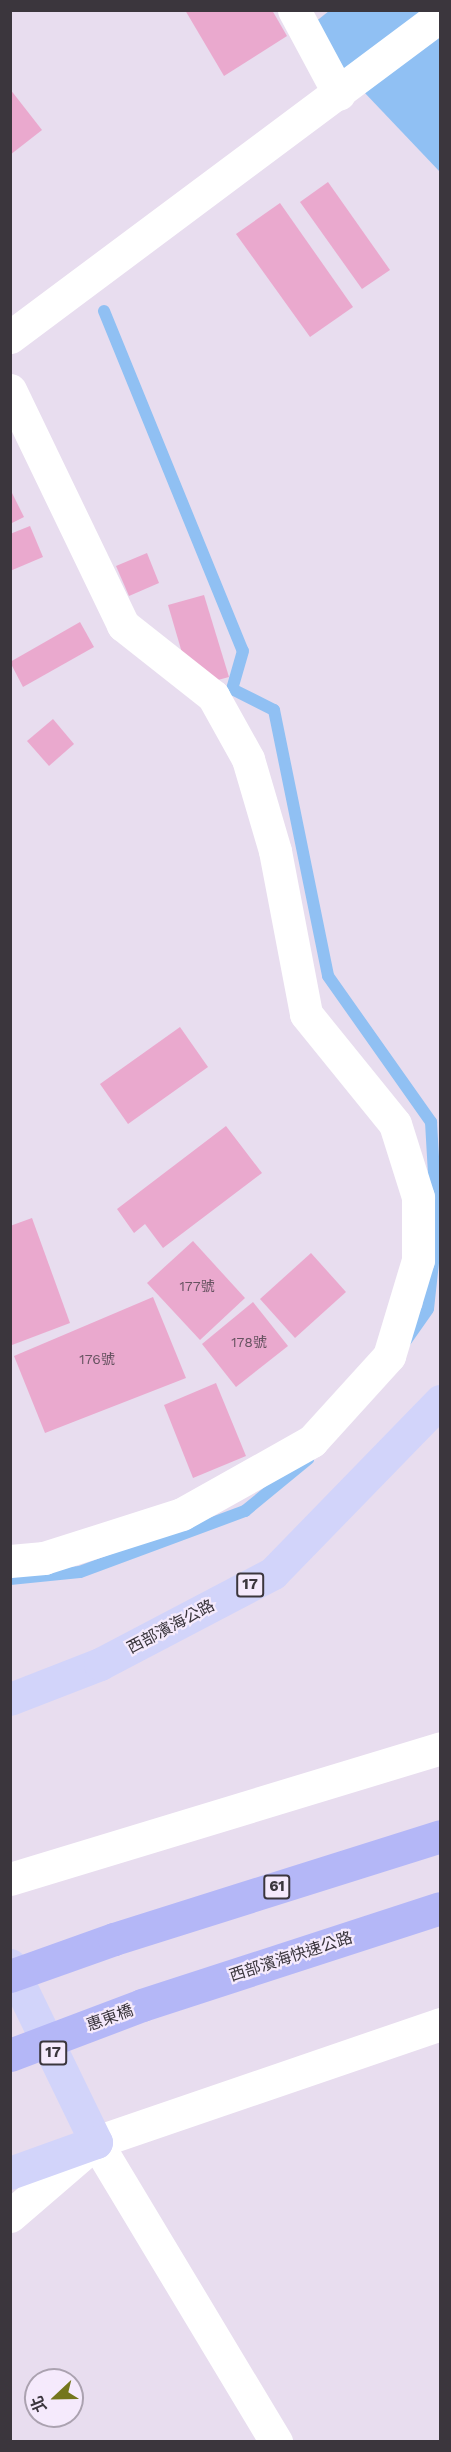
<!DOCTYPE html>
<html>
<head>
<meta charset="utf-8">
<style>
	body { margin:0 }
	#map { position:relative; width:451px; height:2452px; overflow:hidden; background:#e8ddef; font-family:"Work Sans","Noto Sans TC",sans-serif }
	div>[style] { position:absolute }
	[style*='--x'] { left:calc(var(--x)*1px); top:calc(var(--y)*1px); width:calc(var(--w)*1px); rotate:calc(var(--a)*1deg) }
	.water>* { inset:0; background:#90c0f3 }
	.stream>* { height:12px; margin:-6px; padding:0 6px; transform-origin:6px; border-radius:6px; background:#90c0f3 }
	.building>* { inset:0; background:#eaa9ce }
	.minor>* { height:33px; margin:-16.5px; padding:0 16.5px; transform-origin:16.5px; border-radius:16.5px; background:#fff }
	.major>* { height:33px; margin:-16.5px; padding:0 16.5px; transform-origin:16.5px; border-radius:16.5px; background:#d2d4fa }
	.highway>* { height:33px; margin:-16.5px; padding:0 16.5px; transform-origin:16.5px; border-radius:16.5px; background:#b4b7f7 }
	span { translate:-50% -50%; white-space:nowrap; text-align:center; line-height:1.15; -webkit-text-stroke:4.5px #f5eafc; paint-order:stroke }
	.number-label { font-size:14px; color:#675361 }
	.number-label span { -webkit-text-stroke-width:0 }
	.shield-label span { padding:2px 4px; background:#f5eafc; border:2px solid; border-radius:4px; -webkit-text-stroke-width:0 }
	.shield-label { font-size:15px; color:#3b363d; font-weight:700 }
	.street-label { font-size:16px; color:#3b363d }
	.frame { position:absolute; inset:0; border:12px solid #3b363d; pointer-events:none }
	.north { position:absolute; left:24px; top:2368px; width:60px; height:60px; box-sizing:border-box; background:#f5eafc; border:2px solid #aba2b0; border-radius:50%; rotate:248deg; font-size:16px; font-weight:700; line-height:24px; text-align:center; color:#3b363d }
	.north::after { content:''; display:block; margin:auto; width:21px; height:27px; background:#74761c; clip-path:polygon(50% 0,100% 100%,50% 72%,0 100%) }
</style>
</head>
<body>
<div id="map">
	<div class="water">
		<i style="clip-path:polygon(329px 11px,440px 11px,440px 172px,305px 30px)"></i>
	</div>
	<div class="stream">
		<i style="--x:104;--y:311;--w:367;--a:67.8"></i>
		<i style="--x:243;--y:651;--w:40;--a:106"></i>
		<i style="--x:232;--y:689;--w:47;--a:26.6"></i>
		<i style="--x:274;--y:710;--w:271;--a:78.5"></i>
		<i style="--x:328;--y:976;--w:179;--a:54.8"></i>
		<i style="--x:431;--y:1122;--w:104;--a:86.7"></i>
		<i style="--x:437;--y:1226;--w:83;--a:96.2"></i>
		<i style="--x:428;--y:1309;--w:38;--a:125"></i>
		<i style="--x:10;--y:1579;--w:70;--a:-5.7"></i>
		<i style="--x:80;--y:1572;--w:176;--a:-20.3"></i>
		<i style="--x:245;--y:1511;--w:82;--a:-39.5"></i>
	</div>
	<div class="building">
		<i style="clip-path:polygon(185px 10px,272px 10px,287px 36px,224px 76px)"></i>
		<i style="clip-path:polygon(10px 89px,42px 130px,10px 155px)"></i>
		<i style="clip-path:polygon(328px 182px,390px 270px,362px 289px,300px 202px)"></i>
		<i style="clip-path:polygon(280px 203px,353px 307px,310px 337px,236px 234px)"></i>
		<i style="clip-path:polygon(10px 489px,24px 517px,10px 524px)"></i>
		<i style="clip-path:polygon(30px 526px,43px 557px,10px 571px,10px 534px)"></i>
		<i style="clip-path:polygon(147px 553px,159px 583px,129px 596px,116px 566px)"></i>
		<i style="clip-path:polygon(204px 595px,229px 677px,192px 687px,168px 605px)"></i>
		<i style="clip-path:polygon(80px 622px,94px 647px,23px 687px,10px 662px)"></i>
		<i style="clip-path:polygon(53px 719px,74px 744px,49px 766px,27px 741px)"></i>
		<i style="clip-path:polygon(180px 1027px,208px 1067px,128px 1124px,100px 1084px)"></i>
		<i style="clip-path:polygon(226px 1126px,262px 1173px,163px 1248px,145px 1224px,134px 1233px,117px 1209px)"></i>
		<i style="clip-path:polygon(32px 1218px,70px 1323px,12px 1345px,10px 1226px)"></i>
		<i style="clip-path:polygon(193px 1241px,245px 1298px,200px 1340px,147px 1283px)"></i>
		<i style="clip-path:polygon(311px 1253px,346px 1292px,295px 1338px,260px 1299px)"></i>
		<i style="clip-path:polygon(153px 1297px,186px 1378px,45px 1433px,14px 1356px)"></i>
		<i style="clip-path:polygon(253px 1302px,288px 1346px,236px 1387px,202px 1344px)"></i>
		<i style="clip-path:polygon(216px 1383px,246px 1456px,193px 1478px,164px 1405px)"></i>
	</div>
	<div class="minor">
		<i style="--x:294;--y:10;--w:95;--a:61.8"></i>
		<i style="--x:10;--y:337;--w:537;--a:-36.74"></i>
		<i style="--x:10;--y:390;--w:261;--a:64.3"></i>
		<i style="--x:123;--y:625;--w:115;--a:38.3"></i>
		<i style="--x:213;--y:696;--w:72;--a:60.9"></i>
		<i style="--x:248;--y:759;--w:96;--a:73.6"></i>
		<i style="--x:275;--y:851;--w:166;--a:79.2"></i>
		<i style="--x:306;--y:1014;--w:141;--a:51"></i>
		<i style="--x:395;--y:1124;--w:77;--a:72.5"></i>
		<i style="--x:418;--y:1197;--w:63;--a:90"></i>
		<i style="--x:418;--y:1260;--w:100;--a:106.8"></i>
		<i style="--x:389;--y:1356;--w:115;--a:132.2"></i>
		<i style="--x:312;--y:1441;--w:149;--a:150.7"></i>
		<i style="--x:182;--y:1514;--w:145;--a:162.3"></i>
		<i style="--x:44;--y:1558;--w:34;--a:175"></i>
		<i style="--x:10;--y:1879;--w:450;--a:-16.9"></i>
		<i style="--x:96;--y:2142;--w:350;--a:59"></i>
		<i style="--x:10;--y:2216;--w:113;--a:-40.7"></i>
		<i style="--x:96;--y:2142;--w:364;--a:-18.9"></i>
	</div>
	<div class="major">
		<i style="--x:10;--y:1699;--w:97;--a:-21.3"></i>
		<i style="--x:100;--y:1664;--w:195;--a:-27.7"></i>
		<i style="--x:273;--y:1573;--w:240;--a:-45.8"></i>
		<i style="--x:10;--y:1965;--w:197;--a:64.1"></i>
		<i style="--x:96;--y:2142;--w:91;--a:160.2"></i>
	</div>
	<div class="highway">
		<i style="--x:10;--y:1976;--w:110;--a:-19.6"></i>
		<i style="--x:114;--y:1939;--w:342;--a:-17.5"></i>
		<i style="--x:10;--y:2055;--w:141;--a:-20.7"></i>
		<i style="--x:142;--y:2005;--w:313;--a:-18"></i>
	</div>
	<div class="number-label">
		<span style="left:197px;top:1286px">177號</span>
		<span style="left:249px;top:1342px">178號</span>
		<span style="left:97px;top:1359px">176號</span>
	</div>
	<div class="shield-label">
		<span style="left:250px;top:1585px">17</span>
		<span style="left:277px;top:1887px">61</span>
		<span style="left:53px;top:2053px">17</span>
	</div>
	<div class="street-label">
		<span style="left:171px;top:1627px;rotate:-28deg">西部濱海公路</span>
		<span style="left:291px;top:1957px;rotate:-18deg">西部濱海快速公路</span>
		<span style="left:110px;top:2018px;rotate:-20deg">惠東橋</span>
	</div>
	<div class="frame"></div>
	<div class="north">北</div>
</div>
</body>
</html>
